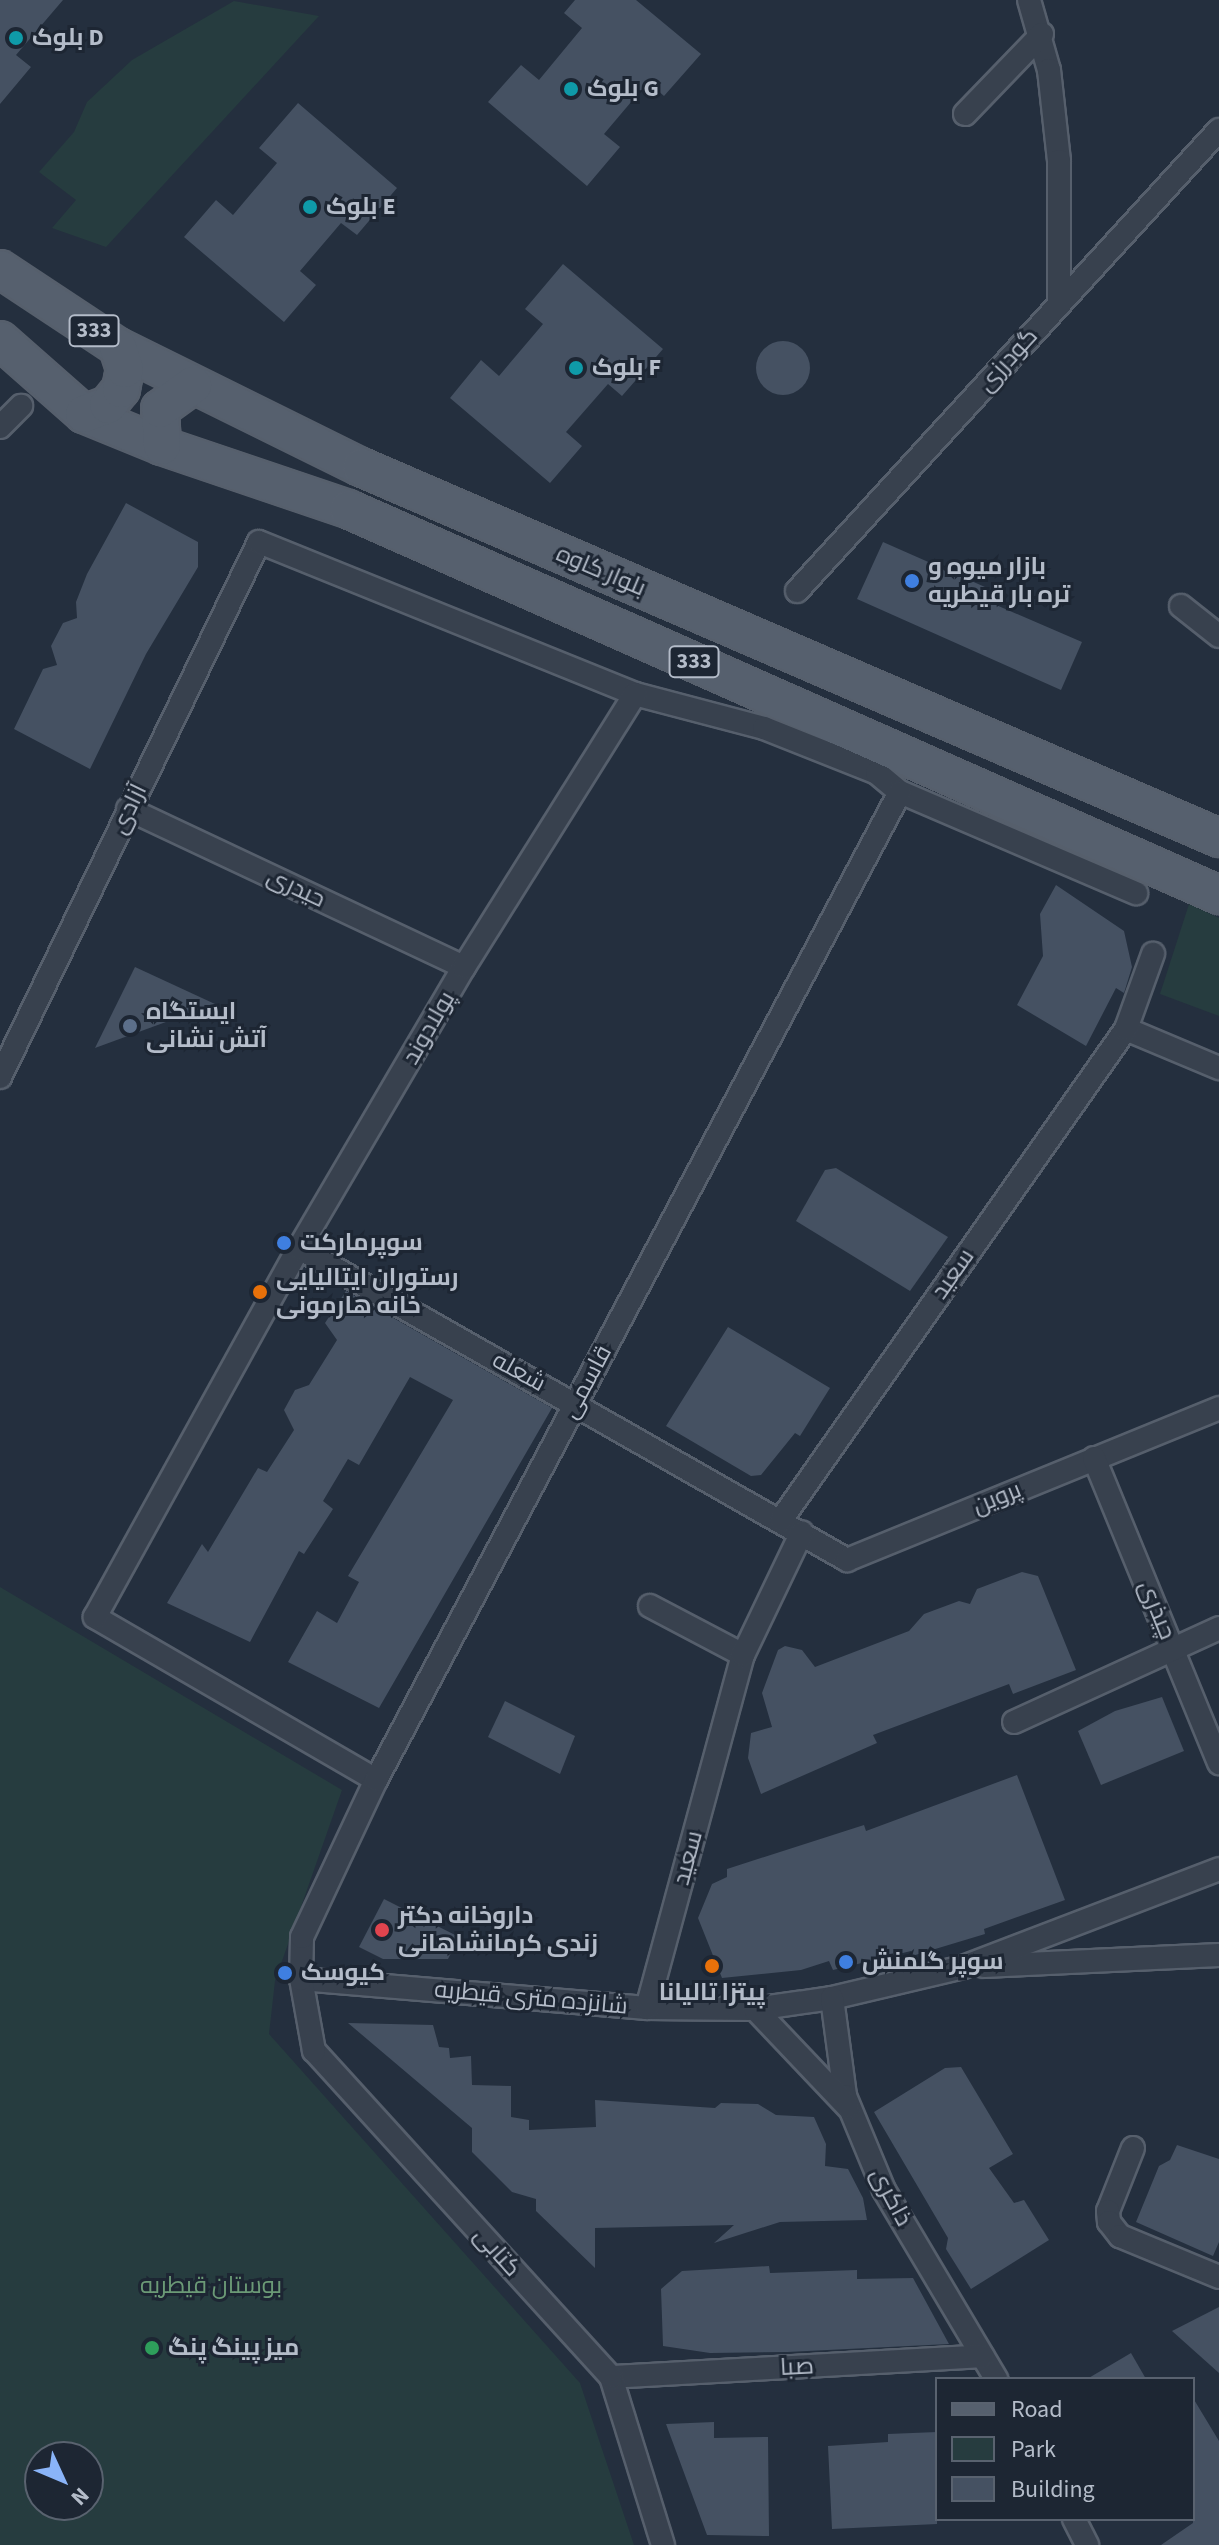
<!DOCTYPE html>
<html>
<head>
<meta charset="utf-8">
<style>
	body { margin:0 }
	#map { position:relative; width:1219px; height:2545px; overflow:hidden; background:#242f3e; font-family:"Source Sans 3",Cairo,sans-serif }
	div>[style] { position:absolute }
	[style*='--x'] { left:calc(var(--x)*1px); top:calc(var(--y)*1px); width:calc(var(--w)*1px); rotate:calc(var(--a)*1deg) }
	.green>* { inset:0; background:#263c3f }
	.building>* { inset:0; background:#455162 }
	.round { border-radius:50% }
	.roads { filter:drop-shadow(2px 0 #565f6c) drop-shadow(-2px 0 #565f6c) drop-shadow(0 2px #565f6c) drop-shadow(0 -2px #565f6c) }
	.street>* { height:22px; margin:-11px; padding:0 11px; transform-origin:11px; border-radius:11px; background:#38414e }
	.primary>* { height:36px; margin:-18px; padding:0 18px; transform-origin:18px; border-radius:18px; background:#56606e }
	.dots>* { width:22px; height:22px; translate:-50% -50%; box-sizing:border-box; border:4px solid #1d2633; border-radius:50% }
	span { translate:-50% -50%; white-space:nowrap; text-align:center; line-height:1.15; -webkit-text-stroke:6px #1d2633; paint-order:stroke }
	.shield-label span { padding:2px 6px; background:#1d2633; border:2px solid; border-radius:6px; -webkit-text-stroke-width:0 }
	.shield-label { font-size:22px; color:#b4bcc9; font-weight:700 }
	.poi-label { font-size:24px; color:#b4bcc9; font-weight:700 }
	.left { translate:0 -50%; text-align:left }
	.street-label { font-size:24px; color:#b4bcc9 }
	.park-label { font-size:24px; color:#6b9a76 }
	.legend { position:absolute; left:935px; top:2377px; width:260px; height:144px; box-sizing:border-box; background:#1d2633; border:2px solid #59626f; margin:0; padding:10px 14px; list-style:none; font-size:24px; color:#b4bcc9 }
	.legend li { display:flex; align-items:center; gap:16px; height:40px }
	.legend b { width:40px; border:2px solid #59626f }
	.north { position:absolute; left:24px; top:2441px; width:80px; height:80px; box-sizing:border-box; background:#1d2633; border:2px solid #59626f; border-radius:50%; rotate:134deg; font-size:22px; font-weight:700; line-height:32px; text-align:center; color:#b4bcc9 }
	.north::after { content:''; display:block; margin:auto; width:28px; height:36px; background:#8ab4f8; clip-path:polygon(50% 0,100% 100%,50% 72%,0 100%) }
</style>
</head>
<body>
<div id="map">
	<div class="green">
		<i style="clip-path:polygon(234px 1px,319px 16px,106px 247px,52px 228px,76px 200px,39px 172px,74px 132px,87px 102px,132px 60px)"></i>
		<i style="clip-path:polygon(1189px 904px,1219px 918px,1219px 1016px,1160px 994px)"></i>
		<i style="clip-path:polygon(evenodd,0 1587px,342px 1790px,275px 1981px,269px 2034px,580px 2383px,634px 2545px,0 2545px,0 1587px,40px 2457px,88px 2457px,88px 2505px,40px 2505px,40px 2457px)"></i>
	</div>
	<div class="building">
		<i style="clip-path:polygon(0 0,63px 0,16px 55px,31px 67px,0 104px)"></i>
		<i style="clip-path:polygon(575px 0,636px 0,701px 54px,664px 96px,648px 82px,604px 134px,620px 147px,587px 186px,488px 102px,521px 65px,539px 80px,582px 28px,564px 13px)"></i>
		<i style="clip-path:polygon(298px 103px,397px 188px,357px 235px,341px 223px,300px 271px,316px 285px,284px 322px,184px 237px,216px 200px,233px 215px,277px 163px,259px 148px)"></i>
		<i style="clip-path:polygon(563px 264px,663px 349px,622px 396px,608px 384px,566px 432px,582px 446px,550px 483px,450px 398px,481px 360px,499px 376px,543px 324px,525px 309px)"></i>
		<i class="round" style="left:756px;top:341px;width:54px;height:54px"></i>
		<i style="clip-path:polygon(126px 503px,198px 542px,198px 567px,146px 654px,90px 769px,14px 729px,43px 669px,57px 665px,51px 646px,63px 623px,77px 618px,76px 602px,87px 574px)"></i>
		<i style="clip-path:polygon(883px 542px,985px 587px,980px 598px,1082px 642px,1061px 690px,857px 599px)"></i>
		<i style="clip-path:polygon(1056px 885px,1124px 931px,1132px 967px,1124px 993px,1116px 988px,1086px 1046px,1017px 1005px,1043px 956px,1040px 914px)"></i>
		<i style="clip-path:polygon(135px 967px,215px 1004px,95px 1048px)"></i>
		<i style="clip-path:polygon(836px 1168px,948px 1237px,910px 1291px,796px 1221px,825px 1170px)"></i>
		<i style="clip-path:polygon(346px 1291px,552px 1408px,379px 1708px,288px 1662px,317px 1611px,337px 1623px,359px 1582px,348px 1576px,453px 1400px,410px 1377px,359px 1465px,348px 1459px,323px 1501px,333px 1509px,304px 1554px,299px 1551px,250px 1642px,167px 1603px,202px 1544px,208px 1552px,258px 1468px,267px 1472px,294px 1430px,284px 1410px,295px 1390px,309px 1385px,337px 1340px,325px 1323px)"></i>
		<i style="clip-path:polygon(728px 1327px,830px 1388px,800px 1436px,795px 1433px,761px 1475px,751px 1476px,666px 1426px)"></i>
		<i style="clip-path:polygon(1022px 1572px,1038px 1576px,1076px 1670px,1013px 1694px,1009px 1684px,873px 1735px,877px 1743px,761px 1794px,748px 1758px,751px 1733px,772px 1727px,762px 1693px,778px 1650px,785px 1646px,802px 1650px,815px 1667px,909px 1631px,924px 1614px,959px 1601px,970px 1604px,977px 1589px)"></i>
		<i style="clip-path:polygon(1162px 1697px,1184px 1751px,1101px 1785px,1078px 1731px,1115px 1711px)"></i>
		<i style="clip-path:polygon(505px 1701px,575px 1736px,560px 1774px,488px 1737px)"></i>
		<i style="clip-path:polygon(1017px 1775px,1065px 1900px,984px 1929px,985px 1934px,912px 1956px,911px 1951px,833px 1970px,829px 1961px,801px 1970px,722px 1978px,698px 1918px,712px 1884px,727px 1877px,727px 1869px,864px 1825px,866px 1831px)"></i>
		<i style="clip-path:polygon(384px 1899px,459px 1937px,448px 1959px,383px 1959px,359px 1947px)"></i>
		<i style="clip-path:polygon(348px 2023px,433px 2025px,439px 2047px,449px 2048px,450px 2058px,471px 2056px,472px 2085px,511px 2086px,511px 2117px,529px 2120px,529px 2130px,596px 2127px,595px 2100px,715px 2108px,721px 2103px,758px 2104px,776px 2115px,814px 2117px,826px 2144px,825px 2166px,848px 2169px,863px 2198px,867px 2220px,780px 2222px,714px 2243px,734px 2225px,595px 2228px,595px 2268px,536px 2211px,536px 2199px,512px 2192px,472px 2152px,472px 2128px)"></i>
		<i style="clip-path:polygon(961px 2067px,1013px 2154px,989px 2168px,1014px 2203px,1024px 2200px,1049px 2240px,971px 2289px,946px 2249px,948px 2238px,874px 2112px,945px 2068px)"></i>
		<i style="clip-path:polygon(1177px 2145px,1219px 2159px,1219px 2242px,1213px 2256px,1136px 2222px,1159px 2166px,1170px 2160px)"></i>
		<i style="clip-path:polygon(769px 2266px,770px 2273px,857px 2270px,857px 2279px,913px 2278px,949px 2344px,787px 2352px,710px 2353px,663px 2346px,661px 2289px,682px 2271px)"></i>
		<i style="clip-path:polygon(1219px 2307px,1219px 2373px,1172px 2331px)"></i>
		<i style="clip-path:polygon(1131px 2353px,1146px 2379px,1087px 2379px)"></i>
		<i style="clip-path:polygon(1193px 2398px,1219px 2441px,1219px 2545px,1161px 2545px,1193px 2523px)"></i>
		<i style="clip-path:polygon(714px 2422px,714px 2438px,768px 2437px,769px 2536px,707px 2535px,666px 2424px)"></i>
		<i style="clip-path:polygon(937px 2432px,937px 2524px,832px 2529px,828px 2446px,888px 2442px,888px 2434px)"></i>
	</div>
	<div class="roads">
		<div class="street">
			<i style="--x:1029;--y:0;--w:73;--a:74.1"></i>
			<i style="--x:1049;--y:70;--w:92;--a:83.7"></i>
			<i style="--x:1059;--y:161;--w:144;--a:90"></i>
			<i style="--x:965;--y:114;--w:111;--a:-46.1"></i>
			<i style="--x:0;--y:427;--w:30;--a:-45"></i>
			<i style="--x:797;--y:591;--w:625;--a:-47.53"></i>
			<i style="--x:1181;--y:606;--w:48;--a:38.3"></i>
			<i style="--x:128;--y:809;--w:371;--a:25.2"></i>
			<i style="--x:1126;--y:1029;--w:101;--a:22.8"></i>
			<i style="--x:0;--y:1077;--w:594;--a:-64.17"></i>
			<i style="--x:259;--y:542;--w:406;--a:22"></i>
			<i style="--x:635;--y:694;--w:133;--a:14.8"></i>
			<i style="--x:764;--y:728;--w:122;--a:21.7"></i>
			<i style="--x:877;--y:773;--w:30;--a:40"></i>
			<i style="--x:900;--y:792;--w:257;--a:23.2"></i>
			<i style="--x:299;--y:1248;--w:631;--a:29.65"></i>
			<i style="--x:847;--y:1560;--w:402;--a:-22.2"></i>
			<i style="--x:1094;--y:1458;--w:330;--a:67.7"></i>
			<i style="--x:781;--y:1520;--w:600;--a:-54.91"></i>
			<i style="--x:1126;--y:1029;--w:80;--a:-70.2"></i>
			<i style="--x:650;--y:1606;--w:105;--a:27.8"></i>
			<i style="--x:1014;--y:1722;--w:226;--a:-24.6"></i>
			<i style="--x:376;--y:1780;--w:325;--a:-149.9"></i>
			<i style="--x:95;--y:1617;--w:422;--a:-61.1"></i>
			<i style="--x:299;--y:1248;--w:326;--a:-59.6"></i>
			<i style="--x:464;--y:967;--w:322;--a:-57.9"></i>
			<i style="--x:984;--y:1966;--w:235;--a:-2.7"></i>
			<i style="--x:301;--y:1979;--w:347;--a:4.8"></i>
			<i style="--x:647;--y:2008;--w:108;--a:0.5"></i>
			<i style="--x:755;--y:2009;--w:78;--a:-8.1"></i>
			<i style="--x:832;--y:1998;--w:135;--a:-13.3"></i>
			<i style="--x:963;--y:1967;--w:274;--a:-20.9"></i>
			<i style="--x:832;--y:1998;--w:99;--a:82.4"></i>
			<i style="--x:845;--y:2096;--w:102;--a:67.5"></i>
			<i style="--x:884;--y:2190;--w:220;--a:59.3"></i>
			<i style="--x:647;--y:2008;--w:366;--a:-74.8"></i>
			<i style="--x:743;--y:1655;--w:136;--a:-64.4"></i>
			<i style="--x:755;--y:2009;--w:135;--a:46.5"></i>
			<i style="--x:1133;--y:2148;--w:68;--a:111.6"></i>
			<i style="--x:1108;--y:2211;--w:11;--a:85"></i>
			<i style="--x:1109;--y:2222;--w:18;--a:52"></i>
			<i style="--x:1120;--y:2236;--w:107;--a:22.5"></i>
			<i style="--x:611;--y:2377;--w:372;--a:-3.2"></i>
			<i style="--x:1074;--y:2519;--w:29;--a:63"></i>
			<i style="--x:663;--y:2545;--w:176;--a:-107.2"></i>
			<i style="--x:611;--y:2377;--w:441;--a:-132.3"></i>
			<i style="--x:314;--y:2051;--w:73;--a:-100.2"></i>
			<i style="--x:301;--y:1979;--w:42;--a:-88.6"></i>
			<i style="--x:302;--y:1937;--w:174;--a:-64.8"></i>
			<i style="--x:376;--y:1780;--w:1118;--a:-62.06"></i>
		</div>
		<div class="primary">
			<i style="--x:0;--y:269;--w:141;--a:33.5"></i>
			<i style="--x:118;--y:347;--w:271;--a:26.3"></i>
			<i style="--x:361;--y:467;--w:935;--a:23.38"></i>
			<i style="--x:0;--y:340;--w:112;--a:41.4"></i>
			<i style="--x:84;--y:414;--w:84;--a:22.3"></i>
			<i style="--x:162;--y:446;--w:196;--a:18.7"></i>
			<i style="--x:348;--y:509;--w:953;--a:23.9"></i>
			<i style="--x:84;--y:414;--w:26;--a:-21"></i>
			<i style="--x:108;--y:405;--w:21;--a:-51"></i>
			<i style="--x:121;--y:389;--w:20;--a:-79"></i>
			<i style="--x:125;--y:369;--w:23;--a:-108"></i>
			<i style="--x:162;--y:446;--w:37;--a:-93"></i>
			<i style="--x:160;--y:409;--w:41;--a:-36"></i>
		</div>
	</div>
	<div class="dots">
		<i style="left:16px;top:38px;background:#0f9aa8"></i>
		<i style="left:571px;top:89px;background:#0f9aa8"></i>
		<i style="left:310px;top:207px;background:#0f9aa8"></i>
		<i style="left:576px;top:368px;background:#0f9aa8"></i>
		<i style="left:912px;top:581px;background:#3f7fe0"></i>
		<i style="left:130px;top:1026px;background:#5c6f8a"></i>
		<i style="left:284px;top:1243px;background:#3f7fe0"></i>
		<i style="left:260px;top:1292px;background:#e8710a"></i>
		<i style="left:382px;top:1930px;background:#e0444e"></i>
		<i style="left:846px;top:1962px;background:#3f7fe0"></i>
		<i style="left:712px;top:1966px;background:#e8710a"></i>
		<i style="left:285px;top:1973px;background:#3f7fe0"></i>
		<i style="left:152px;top:2348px;background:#2e9e5b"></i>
	</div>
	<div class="shield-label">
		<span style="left:94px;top:331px">333</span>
		<span style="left:694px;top:662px">333</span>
	</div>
	<div class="poi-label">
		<span class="left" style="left:32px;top:38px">بلوک D</span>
		<span class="left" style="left:587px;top:89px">بلوک G</span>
		<span class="left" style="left:326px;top:207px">بلوک E</span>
		<span class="left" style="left:592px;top:368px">بلوک F</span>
		<span class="left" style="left:928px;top:581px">بازار میوه و<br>تره بار قیطریه</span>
		<span class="left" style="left:146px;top:1026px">ایستگاه<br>آتش نشانی</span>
		<span class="left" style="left:300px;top:1243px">سوپرمارکت</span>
		<span class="left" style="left:276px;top:1292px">رستوران ایتالیایی<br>خانه هارمونی</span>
		<span class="left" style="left:398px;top:1930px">داروخانه دکتر<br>زندی کرمانشاهانی</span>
		<span class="left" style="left:862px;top:1962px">سوپر گلمنش</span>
		<span class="left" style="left:301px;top:1973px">کیوسک</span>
		<span style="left:712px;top:1993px">پیتزا تالیانا</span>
		<span class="left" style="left:168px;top:2348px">میز پینگ پنگ</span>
	</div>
	<div class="street-label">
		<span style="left:1008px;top:360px;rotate:-48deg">گودرزی</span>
		<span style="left:601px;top:571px;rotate:23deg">بلوار کاوه</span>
		<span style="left:129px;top:809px;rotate:-64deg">آزادی</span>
		<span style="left:296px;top:888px;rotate:25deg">حیدری</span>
		<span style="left:429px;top:1028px;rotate:-60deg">پولادوند</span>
		<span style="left:953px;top:1274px;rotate:-55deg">سعید</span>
		<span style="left:519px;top:1372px;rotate:29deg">شعله</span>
		<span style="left:587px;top:1382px;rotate:-62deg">قاسمی</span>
		<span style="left:997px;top:1498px;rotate:-22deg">پروین</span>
		<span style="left:1157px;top:1610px;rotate:68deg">چیذری</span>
		<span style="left:688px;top:1858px;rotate:-75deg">سعید</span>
		<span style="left:531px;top:1998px;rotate:5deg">شانزده متری قیطریه</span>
		<span style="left:891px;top:2197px;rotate:62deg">ذاکری</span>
		<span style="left:497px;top:2252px;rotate:48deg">کتابی</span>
		<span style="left:797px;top:2367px;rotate:-3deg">صبا</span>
	</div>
	<div class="park-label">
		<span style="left:211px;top:2286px">بوستان قیطریه</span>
	</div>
	<ul class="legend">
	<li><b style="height:10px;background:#56606e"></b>Road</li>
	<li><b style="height:22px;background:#263c3f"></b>Park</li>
	<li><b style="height:22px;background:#455162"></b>Building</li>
	</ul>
	<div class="north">N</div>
</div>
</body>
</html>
